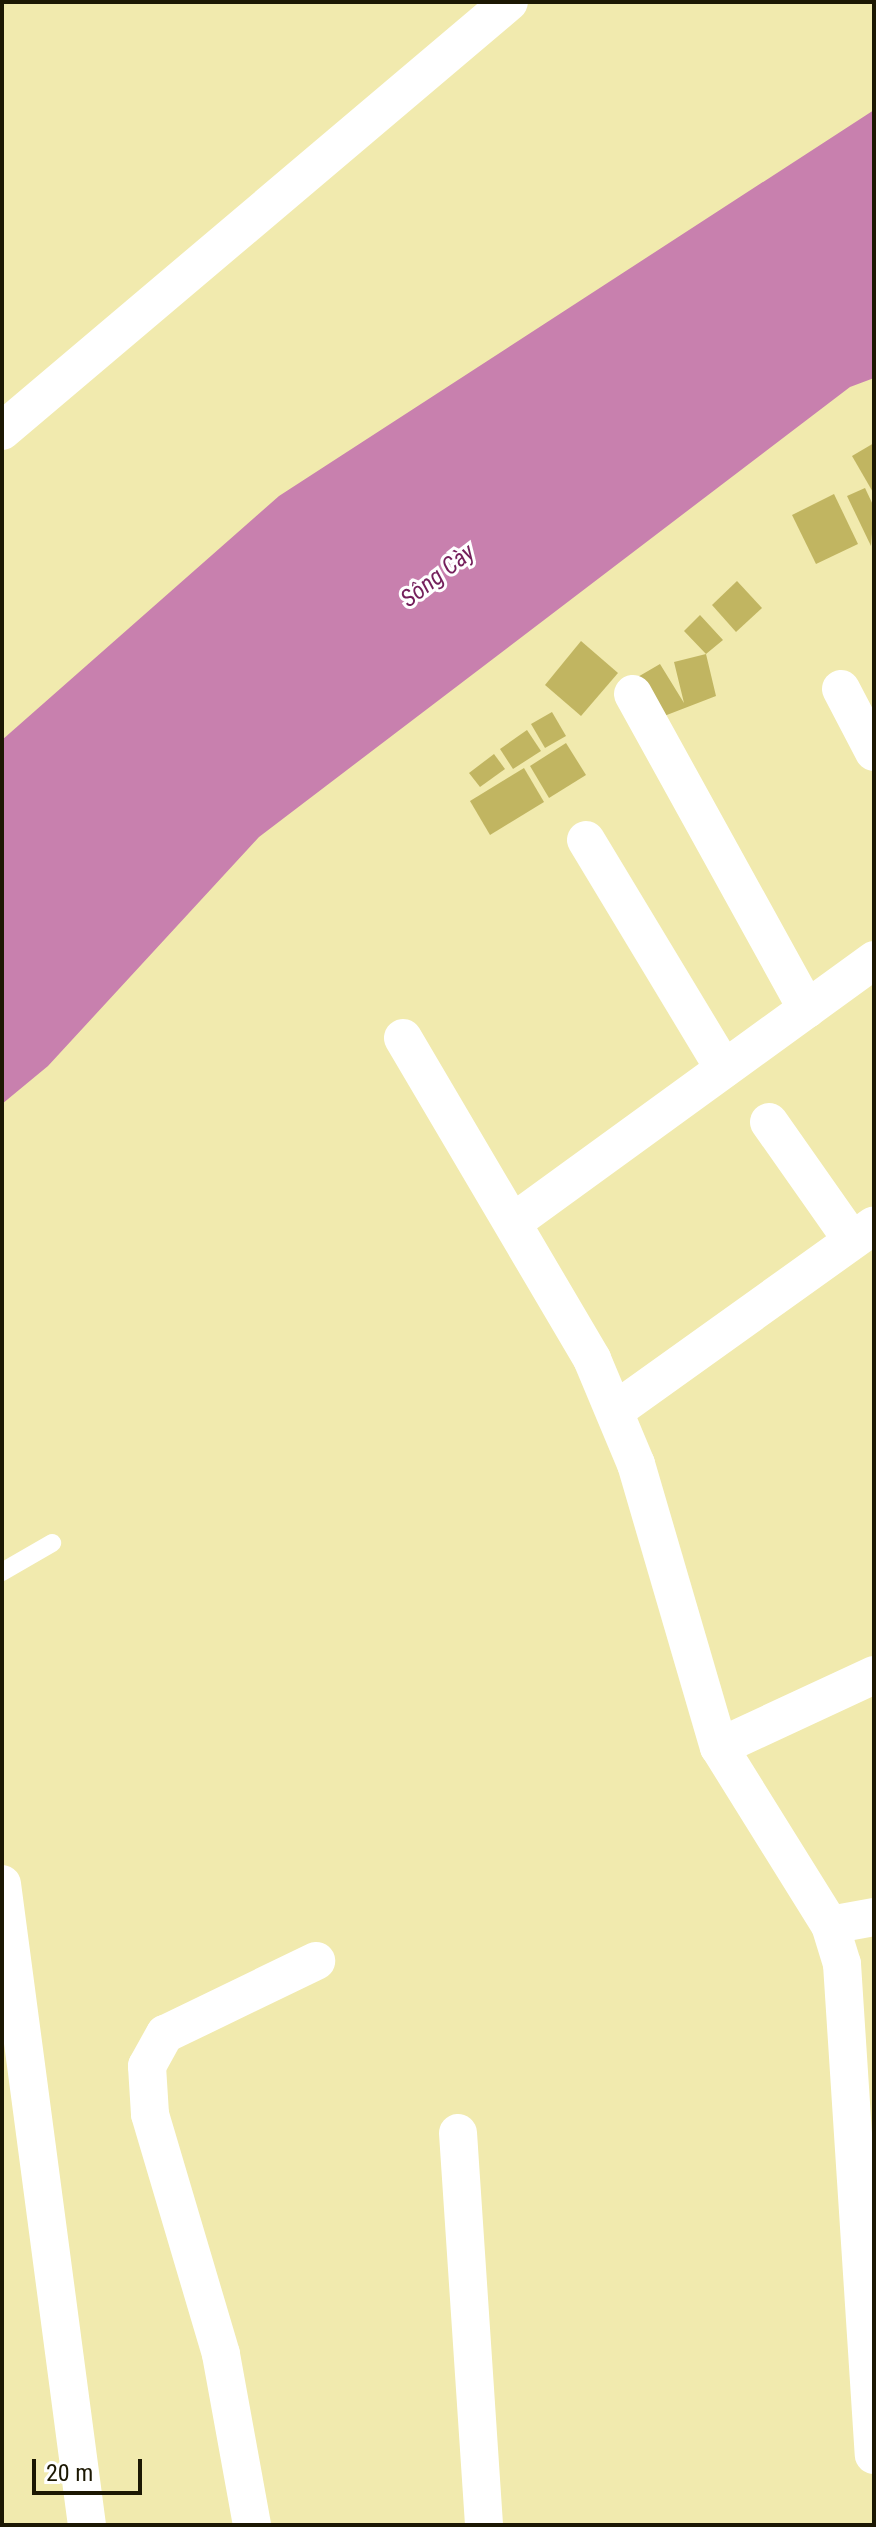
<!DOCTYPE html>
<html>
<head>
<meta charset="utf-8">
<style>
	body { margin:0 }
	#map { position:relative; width:876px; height:2527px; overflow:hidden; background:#f1eaae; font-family:"Roboto Condensed",sans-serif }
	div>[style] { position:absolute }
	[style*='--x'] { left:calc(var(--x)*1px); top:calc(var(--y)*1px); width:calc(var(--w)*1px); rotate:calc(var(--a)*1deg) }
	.water>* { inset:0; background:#c880ae }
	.building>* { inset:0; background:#c1b561 }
	.service>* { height:18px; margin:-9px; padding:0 9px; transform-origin:9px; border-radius:9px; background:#fff }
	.minor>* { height:38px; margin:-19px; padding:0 19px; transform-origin:19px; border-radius:19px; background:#fff }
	span { translate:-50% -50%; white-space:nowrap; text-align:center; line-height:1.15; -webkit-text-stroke:6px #fff; paint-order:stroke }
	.water-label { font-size:24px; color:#741f5b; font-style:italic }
	.frame { position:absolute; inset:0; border:4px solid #1c1803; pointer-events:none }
	.scale { position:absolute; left:32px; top:2459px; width:110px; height:36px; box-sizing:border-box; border:4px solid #1c1803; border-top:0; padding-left:10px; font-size:24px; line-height:28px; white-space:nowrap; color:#1c1803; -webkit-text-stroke:6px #fff; paint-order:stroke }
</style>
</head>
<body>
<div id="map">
	<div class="water">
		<i style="clip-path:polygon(874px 110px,874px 378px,850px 387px,259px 837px,48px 1066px,2px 1104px,2px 740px,279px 496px)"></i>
	</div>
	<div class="building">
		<i style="clip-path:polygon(874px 443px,874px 494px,852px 456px)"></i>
		<i style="clip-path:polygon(865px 488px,874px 507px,871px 546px,847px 496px)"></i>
		<i style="clip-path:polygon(834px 494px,858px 544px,816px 564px,792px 515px)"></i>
		<i style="clip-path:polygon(737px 581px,762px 608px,736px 632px,712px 605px)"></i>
		<i style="clip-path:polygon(700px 615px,723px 640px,706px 654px,716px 696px,659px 718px,636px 678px,660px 664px,684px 703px,674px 662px,706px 654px,684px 631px)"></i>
		<i style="clip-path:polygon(581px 641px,618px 673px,581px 716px,545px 685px)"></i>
		<i style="clip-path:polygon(552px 712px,566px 736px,545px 748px,531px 724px)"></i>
		<i style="clip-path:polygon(527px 730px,541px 751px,513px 769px,500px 749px)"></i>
		<i style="clip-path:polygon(566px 743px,586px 775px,549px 798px,530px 766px)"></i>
		<i style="clip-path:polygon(494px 754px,505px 769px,480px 787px,469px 773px)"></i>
		<i style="clip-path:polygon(524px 768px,544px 802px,490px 835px,470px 801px)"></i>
	</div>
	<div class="service">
		<i style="--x:2;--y:1572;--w:58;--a:-30.1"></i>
	</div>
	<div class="minor">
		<i style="--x:2;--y:431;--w:664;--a:-40.24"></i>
		<i style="--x:841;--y:689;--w:71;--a:62.4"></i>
		<i style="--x:633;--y:694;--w:360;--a:61.1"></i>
		<i style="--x:586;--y:840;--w:267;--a:58.9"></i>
		<i style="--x:403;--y:1038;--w:373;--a:59.5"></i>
		<i style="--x:592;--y:1359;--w:114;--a:67.3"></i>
		<i style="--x:636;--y:1464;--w:295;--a:73.7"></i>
		<i style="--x:719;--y:1747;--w:210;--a:58.1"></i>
		<i style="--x:830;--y:1925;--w:41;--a:72.9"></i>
		<i style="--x:842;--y:1964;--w:492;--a:86.3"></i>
		<i style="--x:769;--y:1122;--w:144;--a:54.9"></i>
		<i style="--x:515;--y:1221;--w:444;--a:-36"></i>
		<i style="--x:616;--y:1410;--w:317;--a:-35.6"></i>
		<i style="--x:719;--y:1747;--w:171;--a:-24.9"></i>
		<i style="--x:2;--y:1884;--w:647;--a:82.45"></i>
		<i style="--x:830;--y:1925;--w:45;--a:-10.3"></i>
		<i style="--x:458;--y:2133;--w:393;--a:86.2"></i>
		<i style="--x:252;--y:2525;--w:174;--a:-100.3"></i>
		<i style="--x:221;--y:2354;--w:250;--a:-106.5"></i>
		<i style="--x:150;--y:2114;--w:48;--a:-93.6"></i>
		<i style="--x:147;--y:2066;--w:37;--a:-61"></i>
		<i style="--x:165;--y:2034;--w:168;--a:-25.8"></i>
	</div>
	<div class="water-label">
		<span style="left:438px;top:576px;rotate:-38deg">Sông Cày</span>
	</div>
	<div class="frame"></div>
	<div class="scale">20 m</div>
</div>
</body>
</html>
